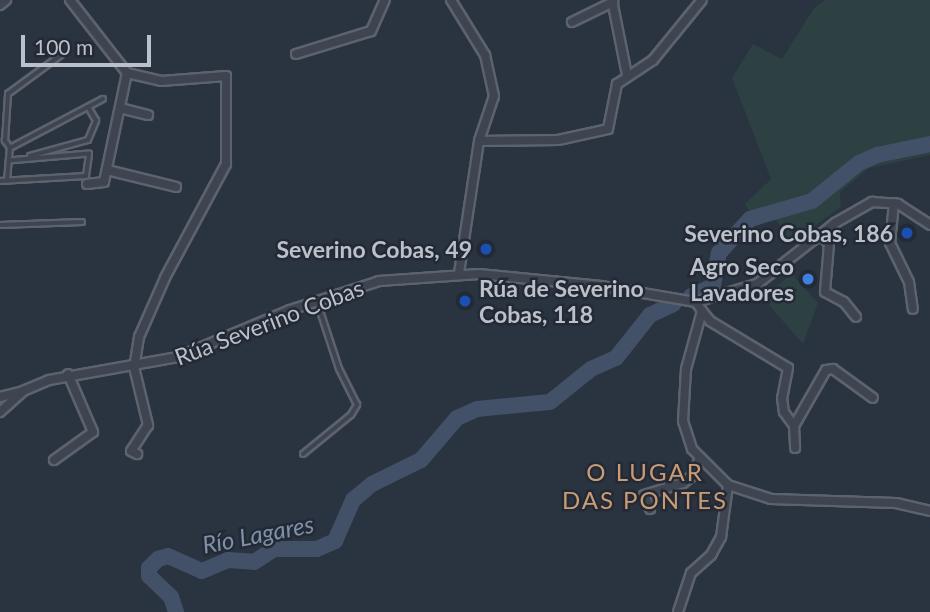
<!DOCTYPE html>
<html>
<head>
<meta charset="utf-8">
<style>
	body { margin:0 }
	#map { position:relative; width:930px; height:612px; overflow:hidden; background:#2a3340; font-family:Lato,sans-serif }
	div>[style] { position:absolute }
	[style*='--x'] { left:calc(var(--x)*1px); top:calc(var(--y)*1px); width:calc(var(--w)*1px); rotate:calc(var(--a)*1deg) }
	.green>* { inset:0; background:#2d4042 }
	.river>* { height:16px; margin:-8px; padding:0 8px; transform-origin:8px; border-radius:8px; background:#425167 }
	.roads { filter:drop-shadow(2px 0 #5c636d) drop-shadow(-2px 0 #5c636d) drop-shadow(0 2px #5c636d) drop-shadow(0 -2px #5c636d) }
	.lane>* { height:3.5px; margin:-1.75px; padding:0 1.75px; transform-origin:1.75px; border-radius:1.75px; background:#3e4550 }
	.street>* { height:8px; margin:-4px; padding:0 4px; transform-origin:4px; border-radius:4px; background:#3e4550 }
	.dots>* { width:19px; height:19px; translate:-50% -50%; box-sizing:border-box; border:4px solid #232a35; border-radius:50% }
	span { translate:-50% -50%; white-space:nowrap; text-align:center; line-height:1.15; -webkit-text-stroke:5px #232a35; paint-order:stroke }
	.poi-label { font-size:23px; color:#bbc1ca; font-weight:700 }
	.right { translate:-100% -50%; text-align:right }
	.left { translate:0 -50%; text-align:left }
	.street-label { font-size:23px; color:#bbc1ca }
	.neighbourhood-label { font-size:24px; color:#ca9c76; letter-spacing:2px }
	.water-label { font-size:24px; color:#8091aa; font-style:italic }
	.scale { position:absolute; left:21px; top:35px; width:130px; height:32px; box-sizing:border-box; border:4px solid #bbc1ca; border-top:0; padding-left:9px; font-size:21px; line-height:24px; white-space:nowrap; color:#bbc1ca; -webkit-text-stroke:5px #232a35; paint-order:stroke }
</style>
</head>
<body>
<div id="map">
	<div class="green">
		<i style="clip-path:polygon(825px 0,930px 0,930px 155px,869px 168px,840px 192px,841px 207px,792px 242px,775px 219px,757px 225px,745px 204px,771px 179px,732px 78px,753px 44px,782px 59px,814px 8px)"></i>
		<i style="clip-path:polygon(792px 274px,818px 303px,803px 344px,762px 297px)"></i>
	</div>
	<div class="river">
		<i style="--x:691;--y:296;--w:24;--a:-24"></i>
		<i style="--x:713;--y:286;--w:34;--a:-80"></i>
		<i style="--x:719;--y:253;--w:46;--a:-47.6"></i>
		<i style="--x:750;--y:219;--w:65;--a:-16.2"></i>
		<i style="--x:812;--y:201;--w:60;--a:-39"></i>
		<i style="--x:859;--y:163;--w:20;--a:-24"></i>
		<i style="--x:877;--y:155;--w:54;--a:-11.7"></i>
		<i style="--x:176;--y:612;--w:16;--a:-108"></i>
		<i style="--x:171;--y:597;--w:30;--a:-136"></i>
		<i style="--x:149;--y:576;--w:8;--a:-90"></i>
		<i style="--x:149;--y:568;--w:13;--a:-45"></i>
		<i style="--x:158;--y:559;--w:10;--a:-17"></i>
		<i style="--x:168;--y:556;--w:37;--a:24"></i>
		<i style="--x:202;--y:571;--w:28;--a:-23"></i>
		<i style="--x:228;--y:560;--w:26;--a:4"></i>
		<i style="--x:254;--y:562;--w:24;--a:-33"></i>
		<i style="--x:274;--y:549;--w:43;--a:0"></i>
		<i style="--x:317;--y:549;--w:20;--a:-24"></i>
		<i style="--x:335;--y:541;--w:45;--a:-66.3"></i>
		<i style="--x:353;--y:500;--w:25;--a:-40"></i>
		<i style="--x:372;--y:484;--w:55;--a:-26.1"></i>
		<i style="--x:421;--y:460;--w:55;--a:-49.4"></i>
		<i style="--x:457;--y:418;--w:22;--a:-24"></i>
		<i style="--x:477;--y:409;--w:73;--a:-5.5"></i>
		<i style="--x:550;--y:402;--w:53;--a:-38.8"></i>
		<i style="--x:591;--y:369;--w:27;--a:-24"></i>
		<i style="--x:616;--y:358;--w:55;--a:-51.7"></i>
		<i style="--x:650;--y:315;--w:26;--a:-25"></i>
	</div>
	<div class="roads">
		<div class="lane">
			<i style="--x:10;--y:148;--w:9;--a:-126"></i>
			<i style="--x:5;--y:141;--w:47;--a:-86.3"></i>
			<i style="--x:8;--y:94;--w:66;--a:-36.3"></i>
			<i style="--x:30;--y:156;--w:60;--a:-15.4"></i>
			<i style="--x:88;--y:140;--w:21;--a:-67"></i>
			<i style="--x:96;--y:121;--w:14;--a:-120"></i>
			<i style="--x:0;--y:181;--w:86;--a:-3.3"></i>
			<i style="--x:86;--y:176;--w:22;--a:-82"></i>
			<i style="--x:89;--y:154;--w:80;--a:175"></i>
			<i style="--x:7;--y:181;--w:33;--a:-85"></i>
			<i style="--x:10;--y:148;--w:105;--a:-27.8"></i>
			<i style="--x:0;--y:225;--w:82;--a:-2.1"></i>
			<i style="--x:303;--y:454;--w:62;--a:-39.1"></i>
			<i style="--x:351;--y:415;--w:12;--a:-59"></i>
			<i style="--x:357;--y:405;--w:40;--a:-116.6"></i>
			<i style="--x:339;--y:369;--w:71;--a:-108.2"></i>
		</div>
		<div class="street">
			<i style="--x:70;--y:0;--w:93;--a:52"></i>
			<i style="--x:127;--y:73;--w:35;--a:13"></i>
			<i style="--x:161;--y:81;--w:65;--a:-4.4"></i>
			<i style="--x:226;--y:76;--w:88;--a:90"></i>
			<i style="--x:226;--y:164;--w:129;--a:118.2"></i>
			<i style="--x:165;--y:278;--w:64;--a:113.8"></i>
			<i style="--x:139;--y:337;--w:30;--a:99"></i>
			<i style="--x:134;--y:367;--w:60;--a:76.4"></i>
			<i style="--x:148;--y:425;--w:31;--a:123"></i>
			<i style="--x:131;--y:451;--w:7;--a:27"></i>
			<i style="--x:451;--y:0;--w:65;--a:58.3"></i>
			<i style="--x:485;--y:55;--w:42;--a:77.6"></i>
			<i style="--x:494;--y:96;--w:47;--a:108.4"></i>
			<i style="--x:479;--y:141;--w:134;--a:98.6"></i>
			<i style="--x:612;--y:0;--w:76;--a:78.7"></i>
			<i style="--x:0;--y:5;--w:8;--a:-40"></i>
			<i style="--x:572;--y:22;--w:46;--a:-26"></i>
			<i style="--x:296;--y:54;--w:78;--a:-17"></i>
			<i style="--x:371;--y:31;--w:34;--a:-66"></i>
			<i style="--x:120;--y:108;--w:29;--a:14"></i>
			<i style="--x:479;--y:141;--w:79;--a:-0.7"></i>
			<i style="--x:558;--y:140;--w:51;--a:-12.4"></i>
			<i style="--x:608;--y:129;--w:46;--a:-78.7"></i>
			<i style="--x:617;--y:84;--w:43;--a:-33.7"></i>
			<i style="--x:653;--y:60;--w:77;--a:-50.8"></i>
			<i style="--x:107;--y:170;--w:71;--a:13.8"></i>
			<i style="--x:87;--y:184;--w:17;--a:-7"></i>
			<i style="--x:104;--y:182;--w:111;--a:-78.1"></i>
			<i style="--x:894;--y:203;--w:40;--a:95.7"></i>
			<i style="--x:890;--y:243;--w:43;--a:64"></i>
			<i style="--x:909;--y:282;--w:27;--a:82"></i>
			<i style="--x:820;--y:234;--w:13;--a:48"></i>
			<i style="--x:829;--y:244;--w:48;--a:94.8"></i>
			<i style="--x:825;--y:292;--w:21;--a:28"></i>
			<i style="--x:844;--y:302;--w:19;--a:51"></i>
			<i style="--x:696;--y:302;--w:11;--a:56"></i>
			<i style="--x:702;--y:311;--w:60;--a:105.4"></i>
			<i style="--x:686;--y:369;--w:52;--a:93.3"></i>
			<i style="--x:683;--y:421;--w:29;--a:72"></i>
			<i style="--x:692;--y:449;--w:51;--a:45"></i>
			<i style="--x:728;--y:485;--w:45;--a:18"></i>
			<i style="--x:771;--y:499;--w:125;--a:1.8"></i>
			<i style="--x:896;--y:503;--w:35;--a:13"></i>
			<i style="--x:702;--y:311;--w:13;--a:51"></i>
			<i style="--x:710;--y:321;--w:91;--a:31.1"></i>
			<i style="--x:788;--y:368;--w:31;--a:101"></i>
			<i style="--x:782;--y:398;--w:14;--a:82"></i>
			<i style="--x:784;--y:412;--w:17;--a:54"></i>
			<i style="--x:794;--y:426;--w:22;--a:87"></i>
			<i style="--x:0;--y:397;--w:21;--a:-14"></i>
			<i style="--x:0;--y:412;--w:31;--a:-42"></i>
			<i style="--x:23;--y:391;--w:28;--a:-23"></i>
			<i style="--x:49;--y:380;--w:131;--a:-10.1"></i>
			<i style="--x:178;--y:357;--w:121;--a:-22.8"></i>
			<i style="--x:290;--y:310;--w:94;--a:-18"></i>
			<i style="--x:379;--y:281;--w:100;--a:-4"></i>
			<i style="--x:479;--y:274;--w:123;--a:5.6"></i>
			<i style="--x:601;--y:286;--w:96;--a:9.6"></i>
			<i style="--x:696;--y:302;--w:64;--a:-16.4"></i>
			<i style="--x:757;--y:284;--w:99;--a:-38"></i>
			<i style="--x:835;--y:223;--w:43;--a:-29.6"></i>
			<i style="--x:872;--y:202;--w:26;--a:4"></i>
			<i style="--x:898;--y:204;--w:38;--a:33"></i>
			<i style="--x:794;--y:426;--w:64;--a:-60.3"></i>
			<i style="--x:826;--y:370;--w:7;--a:-8"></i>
			<i style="--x:833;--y:369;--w:49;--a:35.9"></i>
			<i style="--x:54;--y:460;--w:48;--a:-35.7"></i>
			<i style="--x:93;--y:432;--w:63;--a:-113.3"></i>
			<i style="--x:650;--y:509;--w:15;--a:-113"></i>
			<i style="--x:644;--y:495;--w:41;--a:-17.1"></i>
			<i style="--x:683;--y:483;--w:11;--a:-38"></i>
			<i style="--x:692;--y:476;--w:20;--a:-66"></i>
			<i style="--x:678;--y:612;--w:41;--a:-71.6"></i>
			<i style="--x:691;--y:573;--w:27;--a:-42"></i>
			<i style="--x:711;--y:555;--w:21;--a:-61"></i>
			<i style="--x:721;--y:537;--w:52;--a:-82.3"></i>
		</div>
	</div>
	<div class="dots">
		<i style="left:907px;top:233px;background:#1a4fb4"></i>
		<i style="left:486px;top:249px;background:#1a4fb4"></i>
		<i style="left:808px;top:279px;background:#3f7fe0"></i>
		<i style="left:465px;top:301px;background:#1a4fb4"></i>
	</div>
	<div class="poi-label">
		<span class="right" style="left:893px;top:233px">Severino Cobas, 186</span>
		<span class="right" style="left:472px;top:249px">Severino Cobas, 49</span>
		<span class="right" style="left:794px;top:279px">Agro Seco<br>Lavadores</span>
		<span class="left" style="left:479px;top:301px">Rúa de Severino<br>Cobas, 118</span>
	</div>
	<div class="street-label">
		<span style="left:269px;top:322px;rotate:-21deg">Rúa Severino Cobas</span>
	</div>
	<div class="neighbourhood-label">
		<span style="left:645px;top:486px">O LUGAR<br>DAS PONTES</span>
	</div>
	<div class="water-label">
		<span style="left:258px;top:534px;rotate:-11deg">Río Lagares</span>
	</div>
	<div class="scale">100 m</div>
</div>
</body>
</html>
